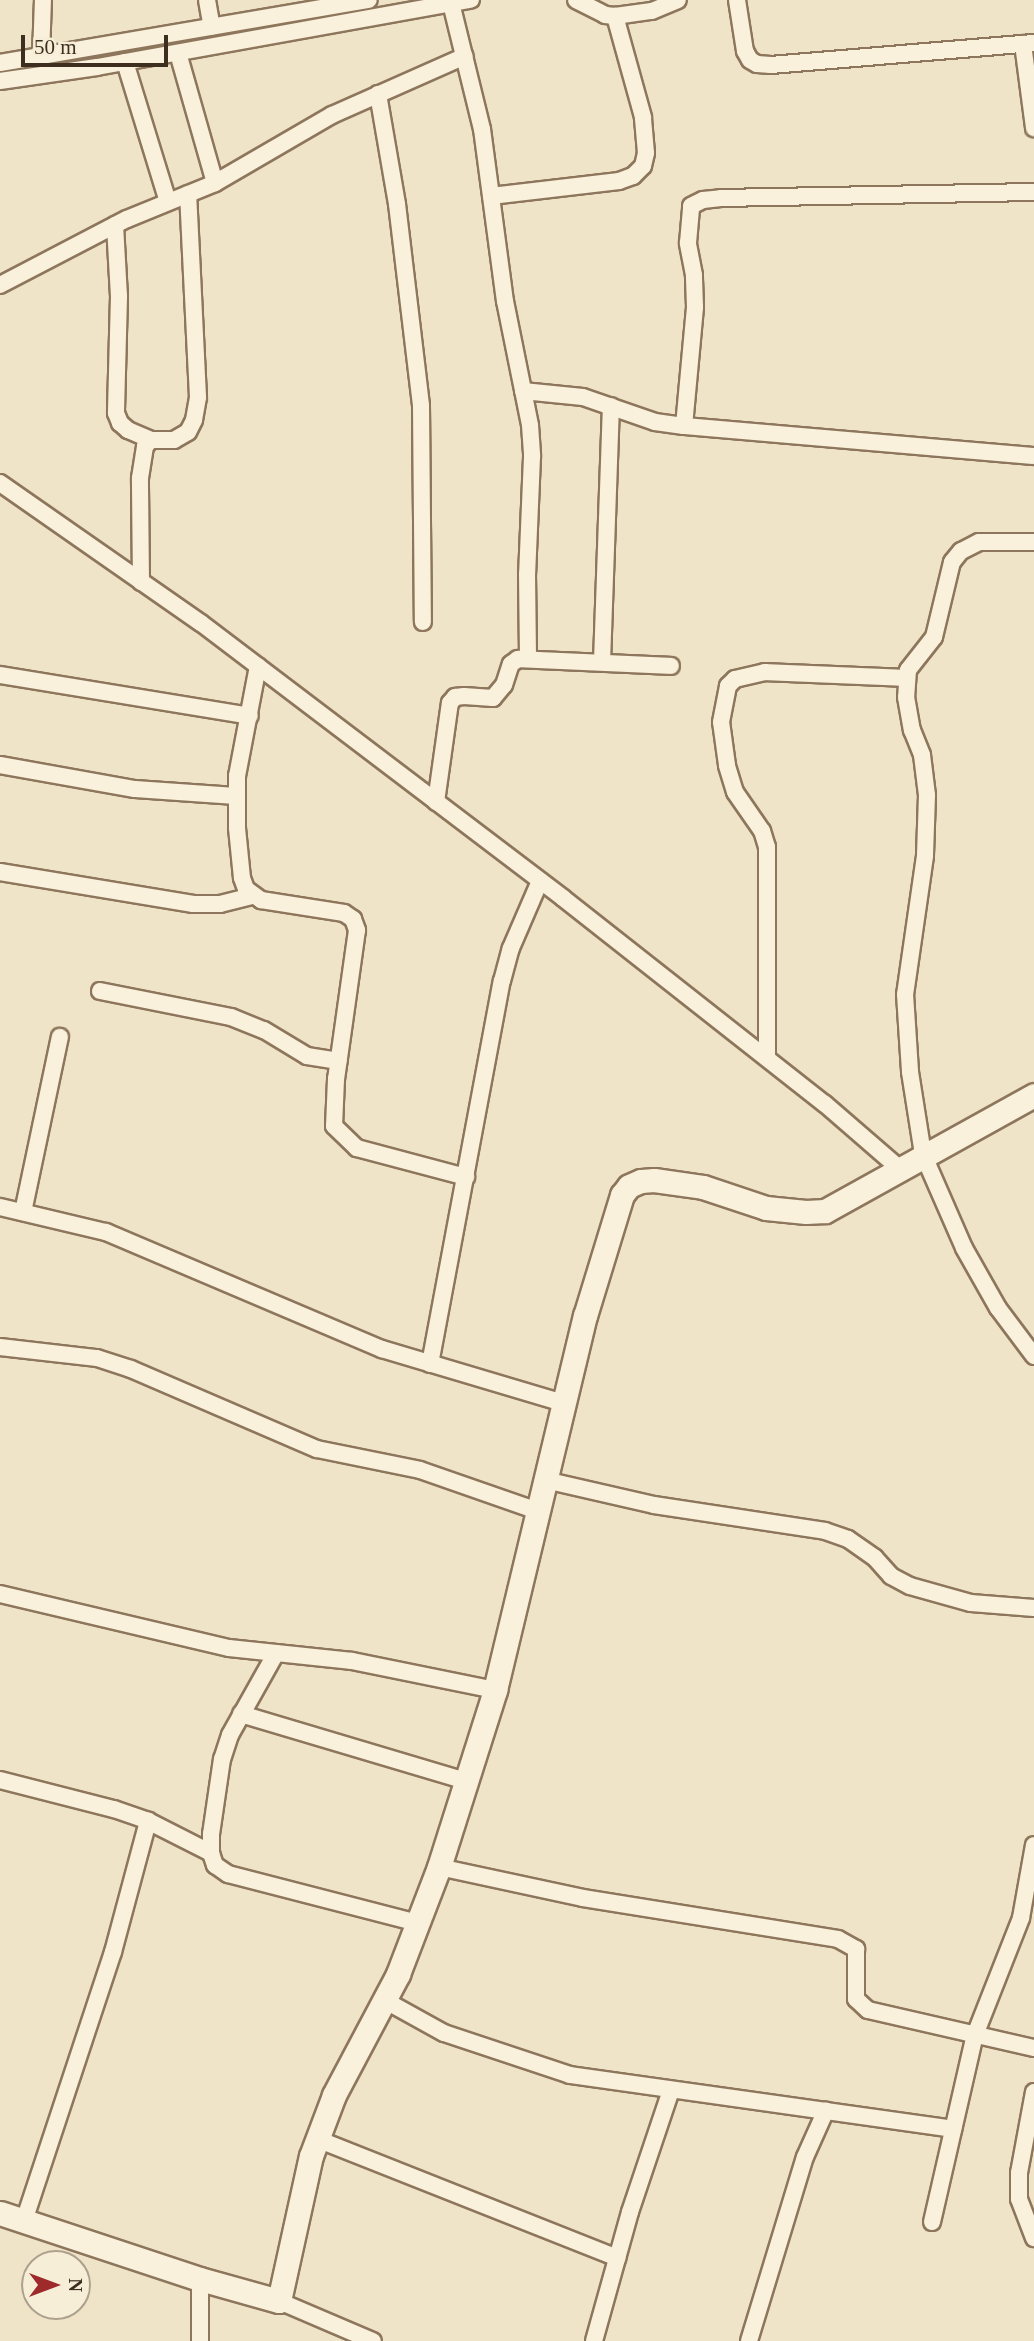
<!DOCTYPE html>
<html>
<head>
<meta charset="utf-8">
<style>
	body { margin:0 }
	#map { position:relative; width:1034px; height:2341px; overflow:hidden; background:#f0e4c8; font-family:"Times New Roman",serif }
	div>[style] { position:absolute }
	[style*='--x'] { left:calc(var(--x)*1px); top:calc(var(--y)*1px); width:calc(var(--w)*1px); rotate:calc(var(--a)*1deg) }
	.roads { filter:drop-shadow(2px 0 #8d765c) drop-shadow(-2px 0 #8d765c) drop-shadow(0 2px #8d765c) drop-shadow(0 -2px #8d765c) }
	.street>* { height:16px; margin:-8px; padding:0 8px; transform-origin:8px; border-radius:8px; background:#faf1dc }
	.secondary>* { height:23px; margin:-11.5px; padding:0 11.5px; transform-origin:11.5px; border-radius:11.5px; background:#faf1dc }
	span { translate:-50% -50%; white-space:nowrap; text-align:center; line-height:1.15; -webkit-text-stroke:5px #f7eed8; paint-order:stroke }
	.north { position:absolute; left:21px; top:2250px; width:70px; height:70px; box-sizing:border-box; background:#f7eed8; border:2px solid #ada18e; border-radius:50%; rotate:90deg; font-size:19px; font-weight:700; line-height:28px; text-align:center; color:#3d2e20 }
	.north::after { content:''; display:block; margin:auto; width:24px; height:32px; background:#9e2a2b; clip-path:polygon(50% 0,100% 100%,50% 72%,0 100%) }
	.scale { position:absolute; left:21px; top:35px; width:147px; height:32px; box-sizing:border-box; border:4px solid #3d2e20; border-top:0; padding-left:9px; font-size:21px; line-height:24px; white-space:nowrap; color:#3d2e20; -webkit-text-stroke:5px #f7eed8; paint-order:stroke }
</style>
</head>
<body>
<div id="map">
	<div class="roads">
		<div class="street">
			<i style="--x:207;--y:0;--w:27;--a:80"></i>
			<i style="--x:576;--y:0;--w:33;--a:27"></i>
			<i style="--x:605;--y:15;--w:10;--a:6"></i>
			<i style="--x:615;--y:16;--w:37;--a:-8"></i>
			<i style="--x:652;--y:11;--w:28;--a:-23"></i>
			<i style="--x:737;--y:0;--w:52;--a:81.1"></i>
			<i style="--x:745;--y:51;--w:10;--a:61"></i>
			<i style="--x:750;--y:60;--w:8;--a:30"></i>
			<i style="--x:757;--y:64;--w:14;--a:4"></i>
			<i style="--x:771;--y:65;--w:264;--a:-4.8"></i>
			<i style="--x:451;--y:3;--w:130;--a:76.2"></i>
			<i style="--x:482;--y:129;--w:174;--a:82.4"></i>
			<i style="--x:505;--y:301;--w:126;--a:78.6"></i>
			<i style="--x:530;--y:425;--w:32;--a:86"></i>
			<i style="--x:532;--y:457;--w:117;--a:92.4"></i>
			<i style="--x:527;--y:574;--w:84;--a:89.3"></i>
			<i style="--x:1023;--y:44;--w:85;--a:82.5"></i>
			<i style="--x:178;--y:53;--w:135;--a:74.1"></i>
			<i style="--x:41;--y:56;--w:56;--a:-88"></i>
			<i style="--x:125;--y:62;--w:146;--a:72.9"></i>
			<i style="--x:0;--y:63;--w:374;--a:-9.7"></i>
			<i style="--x:0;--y:81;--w:98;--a:-8.2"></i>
			<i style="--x:97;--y:67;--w:380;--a:-10.2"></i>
			<i style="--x:378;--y:94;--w:112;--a:80.2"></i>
			<i style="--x:397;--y:204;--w:203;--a:83.2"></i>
			<i style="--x:421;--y:406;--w:216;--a:89.5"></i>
			<i style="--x:491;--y:196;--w:129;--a:-6.7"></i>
			<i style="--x:619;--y:181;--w:15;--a:-20"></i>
			<i style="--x:633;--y:176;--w:14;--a:-45"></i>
			<i style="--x:643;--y:166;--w:13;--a:-77"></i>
			<i style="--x:646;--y:153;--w:36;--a:-95"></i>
			<i style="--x:643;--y:117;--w:105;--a:-105.5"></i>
			<i style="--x:115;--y:225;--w:71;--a:86.8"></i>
			<i style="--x:119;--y:296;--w:117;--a:91.5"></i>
			<i style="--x:116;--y:413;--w:11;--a:68"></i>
			<i style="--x:120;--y:423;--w:11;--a:41"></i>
			<i style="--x:128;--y:430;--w:25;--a:23"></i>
			<i style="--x:0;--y:285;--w:143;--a:-27.5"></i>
			<i style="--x:127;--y:219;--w:95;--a:-22.2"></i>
			<i style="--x:215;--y:183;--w:135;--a:-30.2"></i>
			<i style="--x:332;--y:115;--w:145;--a:-23.9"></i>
			<i style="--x:523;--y:391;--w:60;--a:5.7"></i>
			<i style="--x:583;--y:397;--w:76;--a:19.1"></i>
			<i style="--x:655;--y:422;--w:29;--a:8"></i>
			<i style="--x:684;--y:426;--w:351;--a:4.9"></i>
			<i style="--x:684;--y:426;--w:120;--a:-84.7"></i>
			<i style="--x:695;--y:307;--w:32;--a:-92"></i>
			<i style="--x:694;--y:275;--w:33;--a:-101"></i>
			<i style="--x:688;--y:243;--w:37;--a:-85"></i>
			<i style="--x:691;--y:206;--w:13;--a:-27"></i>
			<i style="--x:703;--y:200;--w:18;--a:-6"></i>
			<i style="--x:721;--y:198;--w:313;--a:-1.1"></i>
			<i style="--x:0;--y:483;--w:245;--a:34.9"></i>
			<i style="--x:201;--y:623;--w:455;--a:37.2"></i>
			<i style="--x:563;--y:898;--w:333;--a:38.2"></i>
			<i style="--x:825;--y:1104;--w:98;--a:40.9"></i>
			<i style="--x:1034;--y:542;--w:55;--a:180"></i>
			<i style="--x:979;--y:542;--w:20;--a:153"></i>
			<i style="--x:961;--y:551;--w:14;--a:129"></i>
			<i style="--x:952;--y:562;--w:77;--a:103.5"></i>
			<i style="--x:934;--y:637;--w:42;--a:128.2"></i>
			<i style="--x:908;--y:670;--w:27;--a:94"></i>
			<i style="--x:906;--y:697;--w:34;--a:80"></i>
			<i style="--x:912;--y:730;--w:27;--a:68"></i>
			<i style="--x:922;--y:755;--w:40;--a:82.9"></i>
			<i style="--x:927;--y:795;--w:61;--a:91.9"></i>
			<i style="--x:925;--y:856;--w:139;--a:98.2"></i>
			<i style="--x:905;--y:994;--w:78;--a:86.3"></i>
			<i style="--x:910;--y:1072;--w:83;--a:81"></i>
			<i style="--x:923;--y:1154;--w:103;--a:66.4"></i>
			<i style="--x:964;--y:1248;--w:69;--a:60.5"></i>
			<i style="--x:998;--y:1308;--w:60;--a:53.1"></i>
			<i style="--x:141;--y:582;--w:104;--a:-90.6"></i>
			<i style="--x:140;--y:478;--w:32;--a:-81"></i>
			<i style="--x:145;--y:446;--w:8;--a:-45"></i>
			<i style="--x:151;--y:440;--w:23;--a:0"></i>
			<i style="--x:174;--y:440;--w:16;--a:-30"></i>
			<i style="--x:188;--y:432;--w:13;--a:-63"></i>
			<i style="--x:194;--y:420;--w:23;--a:-80"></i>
			<i style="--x:198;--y:397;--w:203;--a:-92.8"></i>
			<i style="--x:602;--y:662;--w:256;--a:-88"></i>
			<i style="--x:258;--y:666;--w:112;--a:100.8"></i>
			<i style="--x:237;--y:776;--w:52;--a:90"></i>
			<i style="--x:237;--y:828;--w:50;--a:84.3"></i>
			<i style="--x:242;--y:878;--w:12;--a:70"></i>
			<i style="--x:246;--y:889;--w:19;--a:36"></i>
			<i style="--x:261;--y:900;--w:84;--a:8.9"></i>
			<i style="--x:344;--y:913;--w:11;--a:34"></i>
			<i style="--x:353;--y:919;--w:12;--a:70"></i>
			<i style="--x:357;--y:930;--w:150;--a:98"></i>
			<i style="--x:336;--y:1079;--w:47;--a:92.4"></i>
			<i style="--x:334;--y:1126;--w:32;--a:44"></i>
			<i style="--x:357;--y:1148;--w:113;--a:14.9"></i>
			<i style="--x:0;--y:675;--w:253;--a:9.3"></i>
			<i style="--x:0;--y:765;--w:137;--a:10.1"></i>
			<i style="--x:135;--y:789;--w:101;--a:4"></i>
			<i style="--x:436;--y:802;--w:100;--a:-82"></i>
			<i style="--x:450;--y:703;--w:8;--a:-50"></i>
			<i style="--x:455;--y:697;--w:9;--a:-6"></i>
			<i style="--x:464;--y:696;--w:29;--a:4"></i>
			<i style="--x:493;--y:698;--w:17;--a:-50"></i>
			<i style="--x:504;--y:685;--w:22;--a:-72"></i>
			<i style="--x:511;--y:664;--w:9;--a:-36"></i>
			<i style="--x:518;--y:659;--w:153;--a:2.6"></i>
			<i style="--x:0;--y:872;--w:196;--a:9.4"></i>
			<i style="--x:193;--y:904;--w:27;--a:0"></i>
			<i style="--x:220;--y:904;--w:34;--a:-14"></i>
			<i style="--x:100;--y:991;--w:134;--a:11.2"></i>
			<i style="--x:231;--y:1017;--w:35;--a:22"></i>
			<i style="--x:264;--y:1030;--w:50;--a:31.2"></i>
			<i style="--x:307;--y:1056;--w:32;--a:9"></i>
			<i style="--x:767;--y:1058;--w:211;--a:-90"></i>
			<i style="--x:767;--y:847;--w:17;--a:-107"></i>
			<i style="--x:762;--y:831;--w:47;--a:-124.7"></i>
			<i style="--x:735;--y:792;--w:28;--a:-107"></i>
			<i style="--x:727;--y:765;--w:43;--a:-97.9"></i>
			<i style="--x:721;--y:722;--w:37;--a:-79"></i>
			<i style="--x:728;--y:686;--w:10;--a:-45"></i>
			<i style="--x:735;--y:679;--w:31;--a:-13"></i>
			<i style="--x:765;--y:672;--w:141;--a:2.4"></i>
			<i style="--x:0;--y:1207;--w:109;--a:13.3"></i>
			<i style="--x:106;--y:1232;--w:300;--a:23"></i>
			<i style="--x:382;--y:1349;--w:189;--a:16.6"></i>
			<i style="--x:23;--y:1212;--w:179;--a:-78.1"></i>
			<i style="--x:0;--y:1347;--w:98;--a:6.5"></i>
			<i style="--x:97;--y:1358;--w:36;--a:18"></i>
			<i style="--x:131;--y:1369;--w:202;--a:23.3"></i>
			<i style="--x:317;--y:1449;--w:105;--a:11.5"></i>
			<i style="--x:420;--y:1470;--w:125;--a:19.2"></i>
			<i style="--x:430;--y:1364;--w:390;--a:-79.4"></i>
			<i style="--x:502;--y:981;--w:34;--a:-75"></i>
			<i style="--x:511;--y:948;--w:73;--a:-66.6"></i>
			<i style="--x:545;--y:1480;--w:112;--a:12.9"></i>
			<i style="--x:654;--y:1505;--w:173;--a:8.6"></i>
			<i style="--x:825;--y:1531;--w:24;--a:19"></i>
			<i style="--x:848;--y:1539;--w:33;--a:35"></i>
			<i style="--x:875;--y:1558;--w:24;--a:48"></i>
			<i style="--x:891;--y:1576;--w:21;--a:28"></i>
			<i style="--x:910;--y:1586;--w:63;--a:15.6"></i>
			<i style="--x:971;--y:1603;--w:63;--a:4.5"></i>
			<i style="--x:0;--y:1594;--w:235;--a:13.3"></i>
			<i style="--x:229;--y:1648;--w:124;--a:6"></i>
			<i style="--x:352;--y:1661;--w:146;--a:11.5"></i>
			<i style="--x:276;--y:1653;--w:94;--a:119.3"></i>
			<i style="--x:230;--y:1735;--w:25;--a:108"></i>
			<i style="--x:222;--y:1759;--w:76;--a:98.3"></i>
			<i style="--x:211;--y:1834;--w:19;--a:90"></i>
			<i style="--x:211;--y:1853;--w:13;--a:72"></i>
			<i style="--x:215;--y:1865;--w:16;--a:35"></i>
			<i style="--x:228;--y:1874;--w:196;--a:14.5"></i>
			<i style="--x:241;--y:1714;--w:235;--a:16.6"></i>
			<i style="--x:0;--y:1780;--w:118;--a:14.3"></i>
			<i style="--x:114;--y:1809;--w:36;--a:19"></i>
			<i style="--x:148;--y:1821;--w:71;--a:26.9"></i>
			<i style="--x:439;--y:1867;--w:147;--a:12.1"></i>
			<i style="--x:583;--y:1898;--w:258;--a:9.1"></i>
			<i style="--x:838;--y:1939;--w:21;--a:29"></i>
			<i style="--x:856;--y:1949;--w:50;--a:90"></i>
			<i style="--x:856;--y:1999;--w:16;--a:43"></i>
			<i style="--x:868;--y:2010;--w:170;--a:12.9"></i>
			<i style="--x:386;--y:2001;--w:66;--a:28.9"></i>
			<i style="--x:444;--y:2033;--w:133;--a:18.4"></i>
			<i style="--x:570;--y:2075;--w:387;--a:8"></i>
			<i style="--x:1034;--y:2092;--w:82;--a:100.5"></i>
			<i style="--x:1019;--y:2173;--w:26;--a:90"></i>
			<i style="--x:1019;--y:2199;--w:42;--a:69"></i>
			<i style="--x:317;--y:2139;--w:323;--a:21.6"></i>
			<i style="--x:24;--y:2221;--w:283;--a:-71.7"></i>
			<i style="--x:113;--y:1952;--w:136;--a:-75"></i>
			<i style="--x:932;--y:2222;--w:192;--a:-77.1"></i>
			<i style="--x:975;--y:2035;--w:126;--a:-68.5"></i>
			<i style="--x:1021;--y:1918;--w:74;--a:-79.9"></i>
			<i style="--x:200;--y:2279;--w:62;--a:90"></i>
			<i style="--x:279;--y:2301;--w:102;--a:23.1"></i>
			<i style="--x:594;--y:2341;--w:134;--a:-74.4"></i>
			<i style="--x:630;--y:2212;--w:129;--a:-71.4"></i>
			<i style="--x:749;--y:2341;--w:192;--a:-73.1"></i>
			<i style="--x:805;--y:2157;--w:51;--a:-65.9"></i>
		</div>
		<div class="secondary">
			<i style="--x:0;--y:2213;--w:211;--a:18.3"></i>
			<i style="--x:200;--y:2279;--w:82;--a:15.6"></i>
			<i style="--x:279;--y:2301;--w:148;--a:-77.6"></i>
			<i style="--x:311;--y:2156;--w:65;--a:-69.3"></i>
			<i style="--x:334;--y:2095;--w:137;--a:-62.1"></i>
			<i style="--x:398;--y:1974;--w:115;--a:-69"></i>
			<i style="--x:439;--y:1867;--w:186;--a:-72.4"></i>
			<i style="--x:495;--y:1690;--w:385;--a:-76.5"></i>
			<i style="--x:585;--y:1316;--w:127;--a:-73"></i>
			<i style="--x:622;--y:1195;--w:11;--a:-52"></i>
			<i style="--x:629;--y:1186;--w:13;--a:-23"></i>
			<i style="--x:641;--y:1181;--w:13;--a:-4"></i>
			<i style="--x:654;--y:1180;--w:49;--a:8.1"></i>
			<i style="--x:703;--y:1187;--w:66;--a:18.4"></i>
			<i style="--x:766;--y:1208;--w:40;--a:5.7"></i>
			<i style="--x:806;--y:1212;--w:19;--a:-3"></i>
			<i style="--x:825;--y:1211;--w:239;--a:-29"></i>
		</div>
	</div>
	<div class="north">N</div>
	<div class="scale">50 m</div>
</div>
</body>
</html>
